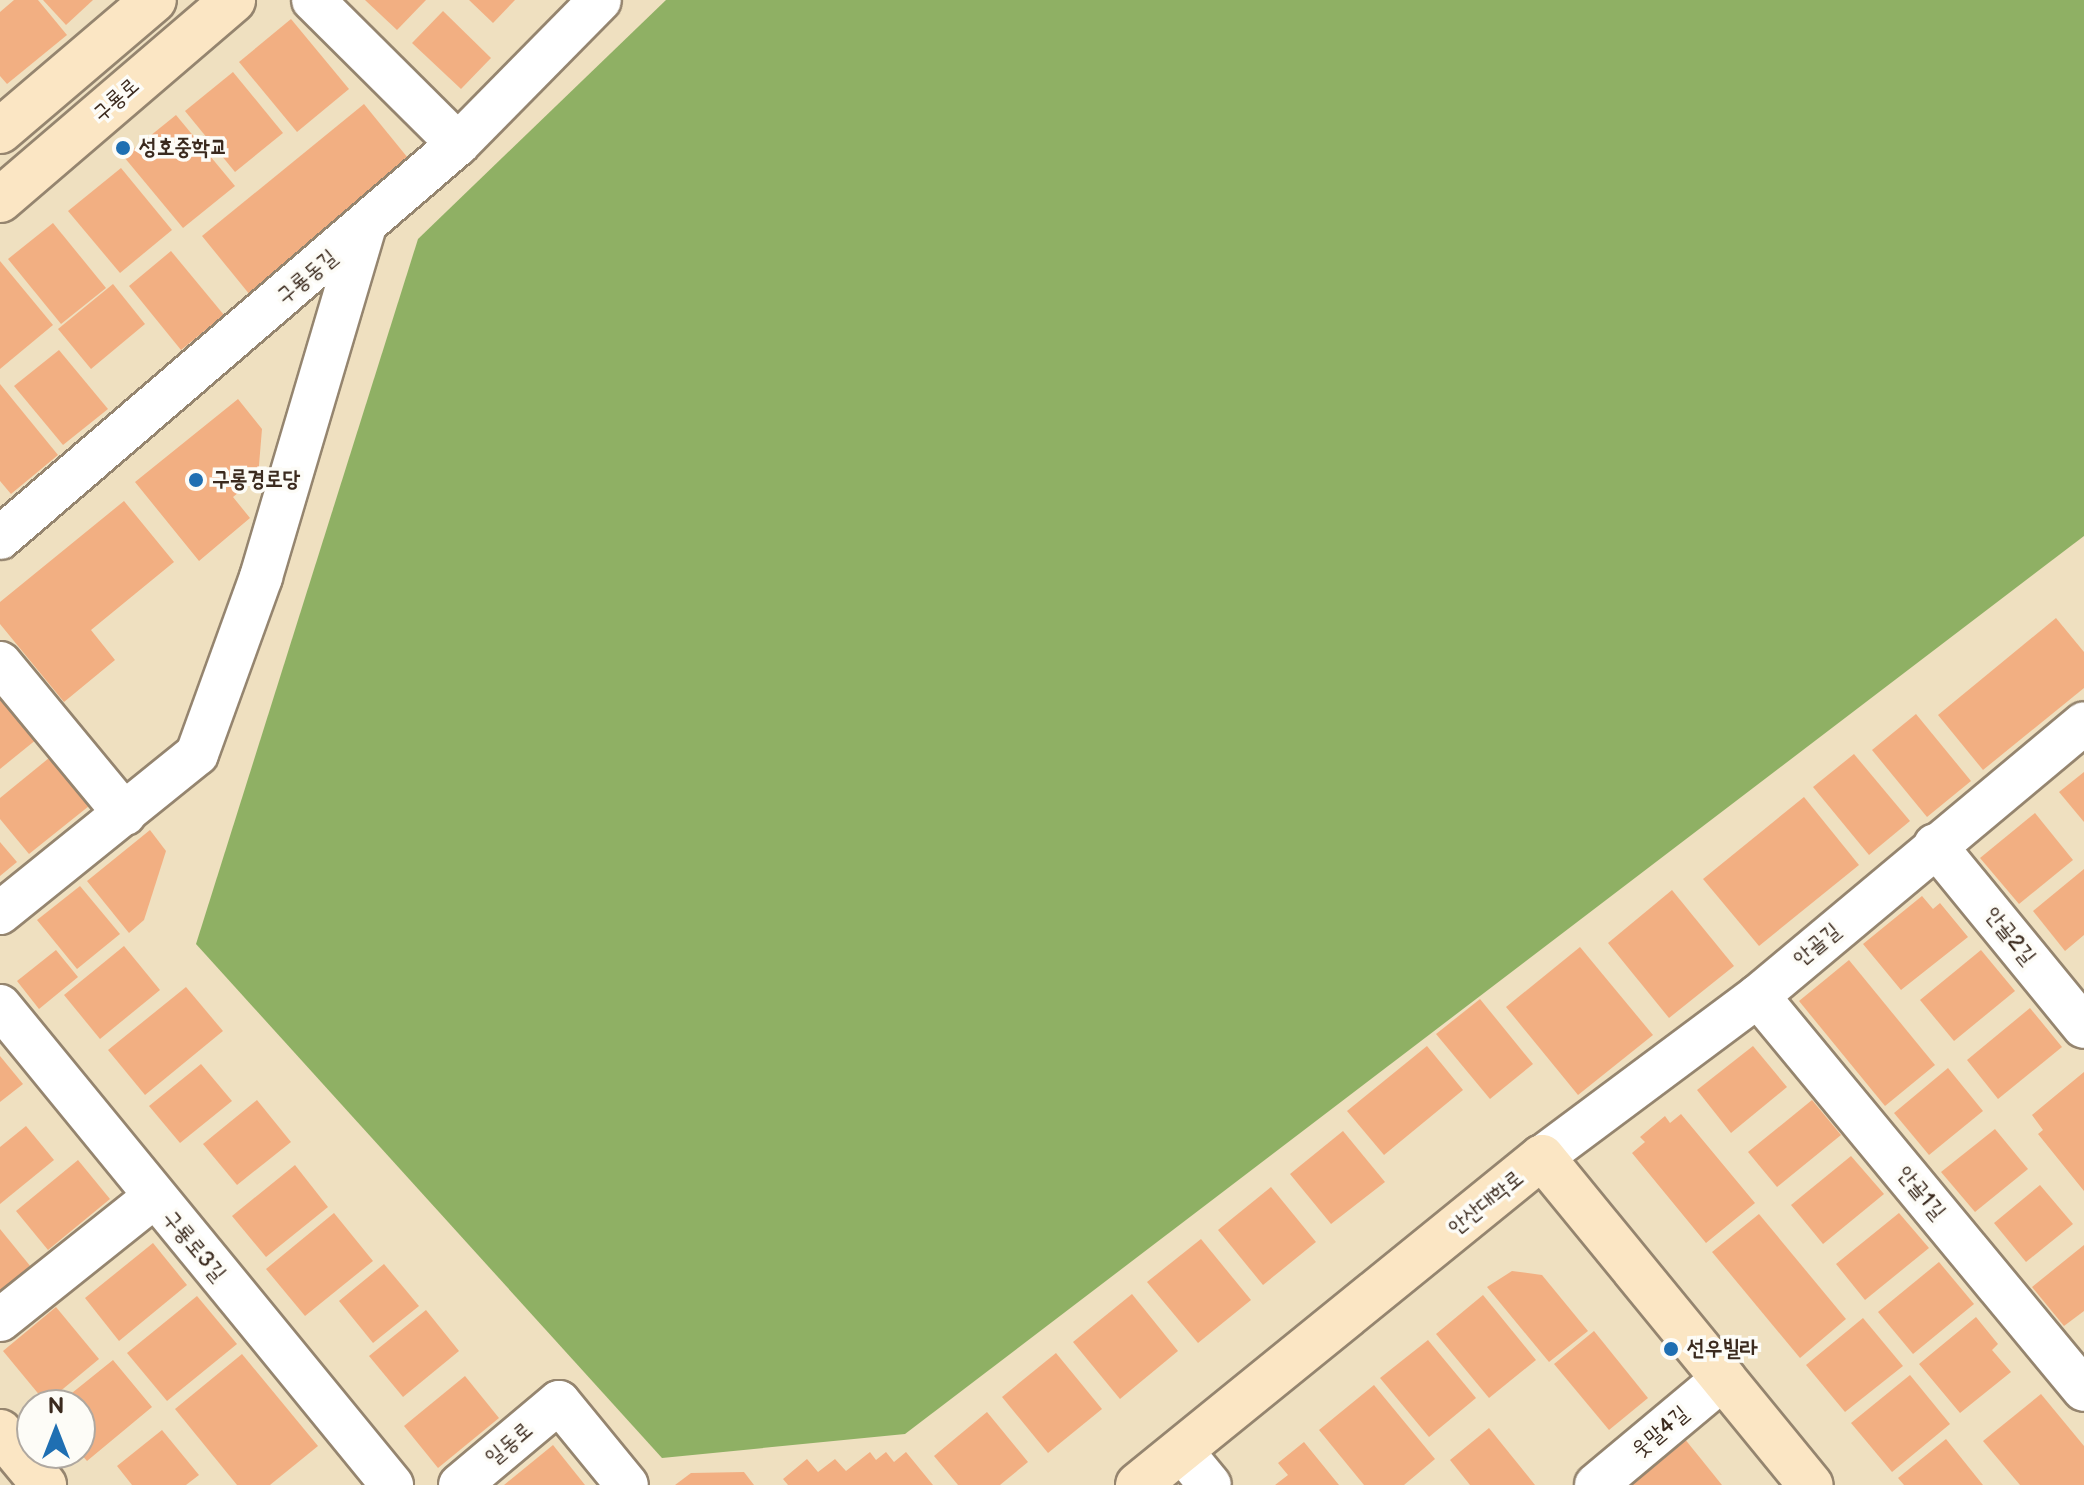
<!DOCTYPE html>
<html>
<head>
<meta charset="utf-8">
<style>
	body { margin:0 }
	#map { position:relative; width:2084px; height:1485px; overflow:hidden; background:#efe0c0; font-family:"Balsamiq Sans","Poor Story",sans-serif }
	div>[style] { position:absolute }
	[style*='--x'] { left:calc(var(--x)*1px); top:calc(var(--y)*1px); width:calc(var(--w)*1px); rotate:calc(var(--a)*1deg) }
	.forest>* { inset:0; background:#8fb064 }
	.building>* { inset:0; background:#f2af82 }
	.roads { filter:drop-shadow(2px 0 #95856f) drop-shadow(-2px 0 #95856f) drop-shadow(0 2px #95856f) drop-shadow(0 -2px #95856f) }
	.street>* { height:42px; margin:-21px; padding:0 21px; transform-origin:21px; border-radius:21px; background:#fff }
	.secondary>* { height:44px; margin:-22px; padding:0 22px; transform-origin:22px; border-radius:22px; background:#fbe6c4 }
	.dots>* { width:22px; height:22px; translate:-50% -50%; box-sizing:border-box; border:4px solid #fdfcf7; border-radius:50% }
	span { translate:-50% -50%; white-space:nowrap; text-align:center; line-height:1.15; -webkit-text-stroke:7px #fdfcf7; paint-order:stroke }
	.street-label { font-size:22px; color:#3b2a1e }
	.poi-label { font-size:22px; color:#3b2a1e; font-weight:700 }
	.left { translate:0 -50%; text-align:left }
	.north { position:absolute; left:16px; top:1389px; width:80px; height:80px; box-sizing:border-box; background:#fdfcf7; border:2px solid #afa8a0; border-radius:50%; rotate:0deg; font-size:22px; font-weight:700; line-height:32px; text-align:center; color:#3b2a1e }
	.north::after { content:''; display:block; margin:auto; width:28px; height:36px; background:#1f6fb2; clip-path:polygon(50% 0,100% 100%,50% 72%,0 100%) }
</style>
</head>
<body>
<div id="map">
	<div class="forest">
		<i style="clip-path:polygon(666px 0,2084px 0,2084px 536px,905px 1434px,662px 1458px,196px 944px,418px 239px)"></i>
	</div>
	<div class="building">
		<i style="clip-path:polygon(14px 0,38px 0,67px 35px,7px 84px,0 76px,0 12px)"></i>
		<i style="clip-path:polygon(43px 0,93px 0,66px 25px)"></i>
		<i style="clip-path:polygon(365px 0,426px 0,397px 30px)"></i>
		<i style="clip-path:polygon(469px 0,515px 0,493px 23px)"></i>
		<i style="clip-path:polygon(443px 11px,491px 58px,461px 89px,412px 43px)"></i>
		<i style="clip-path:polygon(291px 19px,349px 89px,297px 132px,239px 62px)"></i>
		<i style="clip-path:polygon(233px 72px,283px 133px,235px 172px,185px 111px)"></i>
		<i style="clip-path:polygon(364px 104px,412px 163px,250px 295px,202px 236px)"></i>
		<i style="clip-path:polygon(176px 115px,235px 186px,183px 228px,124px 157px)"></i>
		<i style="clip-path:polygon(121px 168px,172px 230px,120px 273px,68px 211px)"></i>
		<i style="clip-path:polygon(53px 223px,106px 288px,61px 324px,8px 259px)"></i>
		<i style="clip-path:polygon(171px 251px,224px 315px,181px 350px,129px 286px)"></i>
		<i style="clip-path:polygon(0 261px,53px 325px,0 369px)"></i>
		<i style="clip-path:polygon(113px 284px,145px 324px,91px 369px,58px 329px)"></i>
		<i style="clip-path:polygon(59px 350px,108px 409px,63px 445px,14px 386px)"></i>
		<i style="clip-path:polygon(0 384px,58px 455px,11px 494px,0 481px)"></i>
		<i style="clip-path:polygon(238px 399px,262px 429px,258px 477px,233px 497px,250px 518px,199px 561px,135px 482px)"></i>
		<i style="clip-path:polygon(124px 501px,174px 562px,91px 630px,115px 660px,64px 702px,0 624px,0 602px)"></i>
		<i style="clip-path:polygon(2056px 618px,2084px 652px,2084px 688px,1983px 770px,1938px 715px)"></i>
		<i style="clip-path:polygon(3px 697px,37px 739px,0 769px,0 699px)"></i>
		<i style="clip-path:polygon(1916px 714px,1971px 781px,1927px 817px,1872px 750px)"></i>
		<i style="clip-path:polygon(1854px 754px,1910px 821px,1869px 855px,1813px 787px)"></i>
		<i style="clip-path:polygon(49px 758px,89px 806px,29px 854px,0 819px,0 798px)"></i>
		<i style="clip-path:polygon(2084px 772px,2084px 822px,2059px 792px)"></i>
		<i style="clip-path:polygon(1804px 797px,1859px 865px,1759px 946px,1703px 879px)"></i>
		<i style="clip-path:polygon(2035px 813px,2073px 860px,2019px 904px,1980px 858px)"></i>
		<i style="clip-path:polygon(150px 830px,166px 851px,144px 920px,129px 933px,87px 881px)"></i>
		<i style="clip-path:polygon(0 842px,17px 862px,0 876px)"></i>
		<i style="clip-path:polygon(2084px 869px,2084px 935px,2065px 951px,2033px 911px)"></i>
		<i style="clip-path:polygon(80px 886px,120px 934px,77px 969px,37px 920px)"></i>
		<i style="clip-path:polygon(1672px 890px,1734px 966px,1669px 1018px,1608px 943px)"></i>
		<i style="clip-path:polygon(1922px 896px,1933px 909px,1940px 903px,1968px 937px,1901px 990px,1863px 944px)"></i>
		<i style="clip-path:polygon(124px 946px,160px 990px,100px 1039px,64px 995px)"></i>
		<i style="clip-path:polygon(1580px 947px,1653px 1035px,1578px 1095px,1506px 1007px)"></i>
		<i style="clip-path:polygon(56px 950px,78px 977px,39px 1009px,17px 981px)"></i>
		<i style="clip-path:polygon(1981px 950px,2015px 991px,1954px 1041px,1920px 1000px)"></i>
		<i style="clip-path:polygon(1849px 960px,1935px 1065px,1885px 1106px,1799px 1001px)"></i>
		<i style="clip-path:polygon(186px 987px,223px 1031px,145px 1095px,108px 1050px)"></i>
		<i style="clip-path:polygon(1480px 999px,1533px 1064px,1490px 1099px,1436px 1034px)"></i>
		<i style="clip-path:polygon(2030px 1008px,2062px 1047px,1998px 1099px,1967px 1060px)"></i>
		<i style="clip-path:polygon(1427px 1046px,1463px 1090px,1384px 1155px,1347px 1111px)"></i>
		<i style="clip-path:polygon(1753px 1046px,1787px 1087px,1731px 1133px,1697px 1090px)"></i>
		<i style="clip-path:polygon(0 1056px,23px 1084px,0 1102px)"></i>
		<i style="clip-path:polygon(201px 1064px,232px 1101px,180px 1143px,149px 1106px)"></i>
		<i style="clip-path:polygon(1948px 1068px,1983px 1111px,1929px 1155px,1894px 1113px)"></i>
		<i style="clip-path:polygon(2084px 1072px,2084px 1191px,2038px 1134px,2043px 1130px,2032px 1115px)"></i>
		<i style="clip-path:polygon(257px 1100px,291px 1142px,237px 1185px,203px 1144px)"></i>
		<i style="clip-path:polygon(1812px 1100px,1841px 1135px,1777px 1187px,1748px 1152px)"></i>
		<i style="clip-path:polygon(1681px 1114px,1755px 1203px,1706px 1243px,1632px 1153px,1645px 1142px,1640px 1137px,1665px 1116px,1670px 1123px)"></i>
		<i style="clip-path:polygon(26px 1126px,54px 1160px,0 1204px,0 1147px)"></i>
		<i style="clip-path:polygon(1995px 1129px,2028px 1169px,1975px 1212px,1941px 1172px)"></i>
		<i style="clip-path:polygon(1343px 1131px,1385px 1182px,1331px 1224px,1290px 1174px)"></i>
		<i style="clip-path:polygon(1851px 1156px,1884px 1194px,1823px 1244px,1791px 1205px)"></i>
		<i style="clip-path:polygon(78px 1160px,110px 1199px,48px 1250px,16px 1211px)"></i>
		<i style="clip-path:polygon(295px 1165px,328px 1207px,266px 1257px,232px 1216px)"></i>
		<i style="clip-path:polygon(2040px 1185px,2073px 1224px,2026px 1262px,1994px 1223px)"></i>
		<i style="clip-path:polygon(1271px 1187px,1316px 1242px,1263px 1285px,1218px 1230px)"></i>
		<i style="clip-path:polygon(334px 1213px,373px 1261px,305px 1316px,266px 1269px)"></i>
		<i style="clip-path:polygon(1899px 1213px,1929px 1248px,1865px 1300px,1836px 1264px)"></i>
		<i style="clip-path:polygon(1759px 1214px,1846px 1319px,1800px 1358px,1712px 1252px)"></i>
		<i style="clip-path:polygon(0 1229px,31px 1267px,0 1292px)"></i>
		<i style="clip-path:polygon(1201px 1239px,1251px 1300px,1198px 1343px,1147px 1282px)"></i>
		<i style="clip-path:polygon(153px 1243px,187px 1285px,119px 1341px,85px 1298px)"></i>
		<i style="clip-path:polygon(2084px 1245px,2084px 1311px,2064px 1326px,2032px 1287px)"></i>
		<i style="clip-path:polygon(1939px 1262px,1974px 1304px,1913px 1354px,1878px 1312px)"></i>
		<i style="clip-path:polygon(384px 1264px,419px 1306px,373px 1343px,339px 1301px)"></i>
		<i style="clip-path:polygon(1512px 1271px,1542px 1275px,1588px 1331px,1549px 1362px,1487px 1287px)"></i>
		<i style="clip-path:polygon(1132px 1294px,1178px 1351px,1120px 1399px,1073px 1342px)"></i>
		<i style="clip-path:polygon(1483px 1295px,1536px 1360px,1489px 1398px,1436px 1334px)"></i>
		<i style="clip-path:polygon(197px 1296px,237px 1344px,167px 1401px,127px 1353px)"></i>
		<i style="clip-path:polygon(56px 1307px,99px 1359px,46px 1403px,3px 1351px)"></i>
		<i style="clip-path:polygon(426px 1310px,459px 1351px,403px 1397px,369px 1356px)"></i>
		<i style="clip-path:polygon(1976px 1317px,1998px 1344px,1992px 1350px,2011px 1372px,1960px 1413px,1919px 1364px)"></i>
		<i style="clip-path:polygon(1863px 1318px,1903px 1366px,1845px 1412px,1806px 1365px)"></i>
		<i style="clip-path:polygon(1594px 1331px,1648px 1398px,1609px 1430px,1554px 1364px)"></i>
		<i style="clip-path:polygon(1428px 1340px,1476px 1398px,1429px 1437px,1380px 1378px)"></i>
		<i style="clip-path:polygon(1056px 1353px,1102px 1409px,1048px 1453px,1002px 1397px)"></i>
		<i style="clip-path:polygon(242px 1354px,318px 1446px,270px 1485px,237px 1485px,175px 1409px)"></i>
		<i style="clip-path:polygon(113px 1360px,152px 1407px,87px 1461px,80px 1453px,80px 1405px,57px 1405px)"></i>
		<i style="clip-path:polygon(1910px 1375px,1950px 1424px,1892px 1472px,1851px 1423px)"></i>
		<i style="clip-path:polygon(465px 1376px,499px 1418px,438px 1468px,404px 1426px)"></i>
		<i style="clip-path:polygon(1374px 1385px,1435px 1459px,1404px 1485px,1364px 1485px,1319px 1430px)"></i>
		<i style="clip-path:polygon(2041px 1394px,2084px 1446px,2084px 1485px,2020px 1485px,1983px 1441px)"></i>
		<i style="clip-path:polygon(987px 1412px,1028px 1462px,1000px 1485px,958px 1485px,934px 1456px)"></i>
		<i style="clip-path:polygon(1489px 1428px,1535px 1485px,1470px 1485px,1450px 1460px)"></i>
		<i style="clip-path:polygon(162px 1430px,199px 1475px,186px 1485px,132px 1485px,117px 1466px)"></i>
		<i style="clip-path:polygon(1684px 1438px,1722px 1485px,1626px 1485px)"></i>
		<i style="clip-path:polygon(1946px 1439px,1983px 1485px,1904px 1485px,1898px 1478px)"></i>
		<i style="clip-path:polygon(1304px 1442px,1339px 1485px,1275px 1485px,1288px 1475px,1278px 1463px)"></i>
		<i style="clip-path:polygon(553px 1445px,585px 1485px,504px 1485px)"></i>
		<i style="clip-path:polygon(870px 1452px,876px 1460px,886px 1452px,894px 1462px,906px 1452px,933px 1485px,788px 1485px,783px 1479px,807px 1459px,818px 1472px,835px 1459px,846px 1471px)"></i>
		<i style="clip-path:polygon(744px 1472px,754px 1485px,675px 1485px,691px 1473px)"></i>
	</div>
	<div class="roads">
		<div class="street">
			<i style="--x:313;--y:0;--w:204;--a:44.8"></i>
			<i style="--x:0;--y:538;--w:604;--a:-40.7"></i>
			<i style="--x:458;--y:144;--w:202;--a:-45.4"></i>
			<i style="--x:0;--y:663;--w:196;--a:50.4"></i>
			<i style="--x:1935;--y:845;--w:235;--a:50.7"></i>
			<i style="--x:0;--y:913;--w:253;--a:-38.9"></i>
			<i style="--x:197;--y:754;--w:188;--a:-70.1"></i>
			<i style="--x:261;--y:577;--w:363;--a:-73.5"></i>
			<i style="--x:1758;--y:996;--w:511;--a:50.4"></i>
			<i style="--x:0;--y:1006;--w:619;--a:50.7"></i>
			<i style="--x:1542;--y:1157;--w:269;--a:-36.7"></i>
			<i style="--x:1758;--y:996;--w:425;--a:-39.9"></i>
			<i style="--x:0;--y:1320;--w:197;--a:-38.6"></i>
			<i style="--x:1181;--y:1450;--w:45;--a:50.4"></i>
			<i style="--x:460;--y:1485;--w:129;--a:-40"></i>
			<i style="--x:559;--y:1402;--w:107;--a:50.7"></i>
			<i style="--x:1596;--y:1485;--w:167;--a:-39.9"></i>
		</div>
		<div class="secondary">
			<i style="--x:0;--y:131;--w:202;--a:-40.4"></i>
			<i style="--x:0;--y:200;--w:307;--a:-40.6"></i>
			<i style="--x:0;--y:1432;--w:69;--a:50.3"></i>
			<i style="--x:1138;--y:1485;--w:520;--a:-39.07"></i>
			<i style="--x:1542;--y:1157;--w:424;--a:50.7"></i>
		</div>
	</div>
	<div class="dots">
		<i style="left:123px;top:148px;background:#1f6fb2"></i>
		<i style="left:196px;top:480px;background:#1f6fb2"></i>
		<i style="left:1671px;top:1349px;background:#1f6fb2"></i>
	</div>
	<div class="street-label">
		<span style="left:116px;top:100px;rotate:-41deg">구룡로</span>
		<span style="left:307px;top:277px;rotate:-40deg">구룡동길</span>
		<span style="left:2010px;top:936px;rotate:51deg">안골2길</span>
		<span style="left:1817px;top:945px;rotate:-40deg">안골길</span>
		<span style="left:1921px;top:1193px;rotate:50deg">안골1길</span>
		<span style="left:1486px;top:1203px;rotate:-39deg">안산대학로</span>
		<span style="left:194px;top:1246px;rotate:50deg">구룡로3길</span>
		<span style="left:1660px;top:1432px;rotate:-40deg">웃말4길</span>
		<span style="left:509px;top:1444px;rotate:-40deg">일동로</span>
	</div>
	<div class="poi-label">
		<span class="left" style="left:139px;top:148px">성호중학교</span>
		<span class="left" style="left:212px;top:480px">구롱경로당</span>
		<span class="left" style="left:1687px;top:1349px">선우빌라</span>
	</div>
	<div class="north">N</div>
</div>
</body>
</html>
